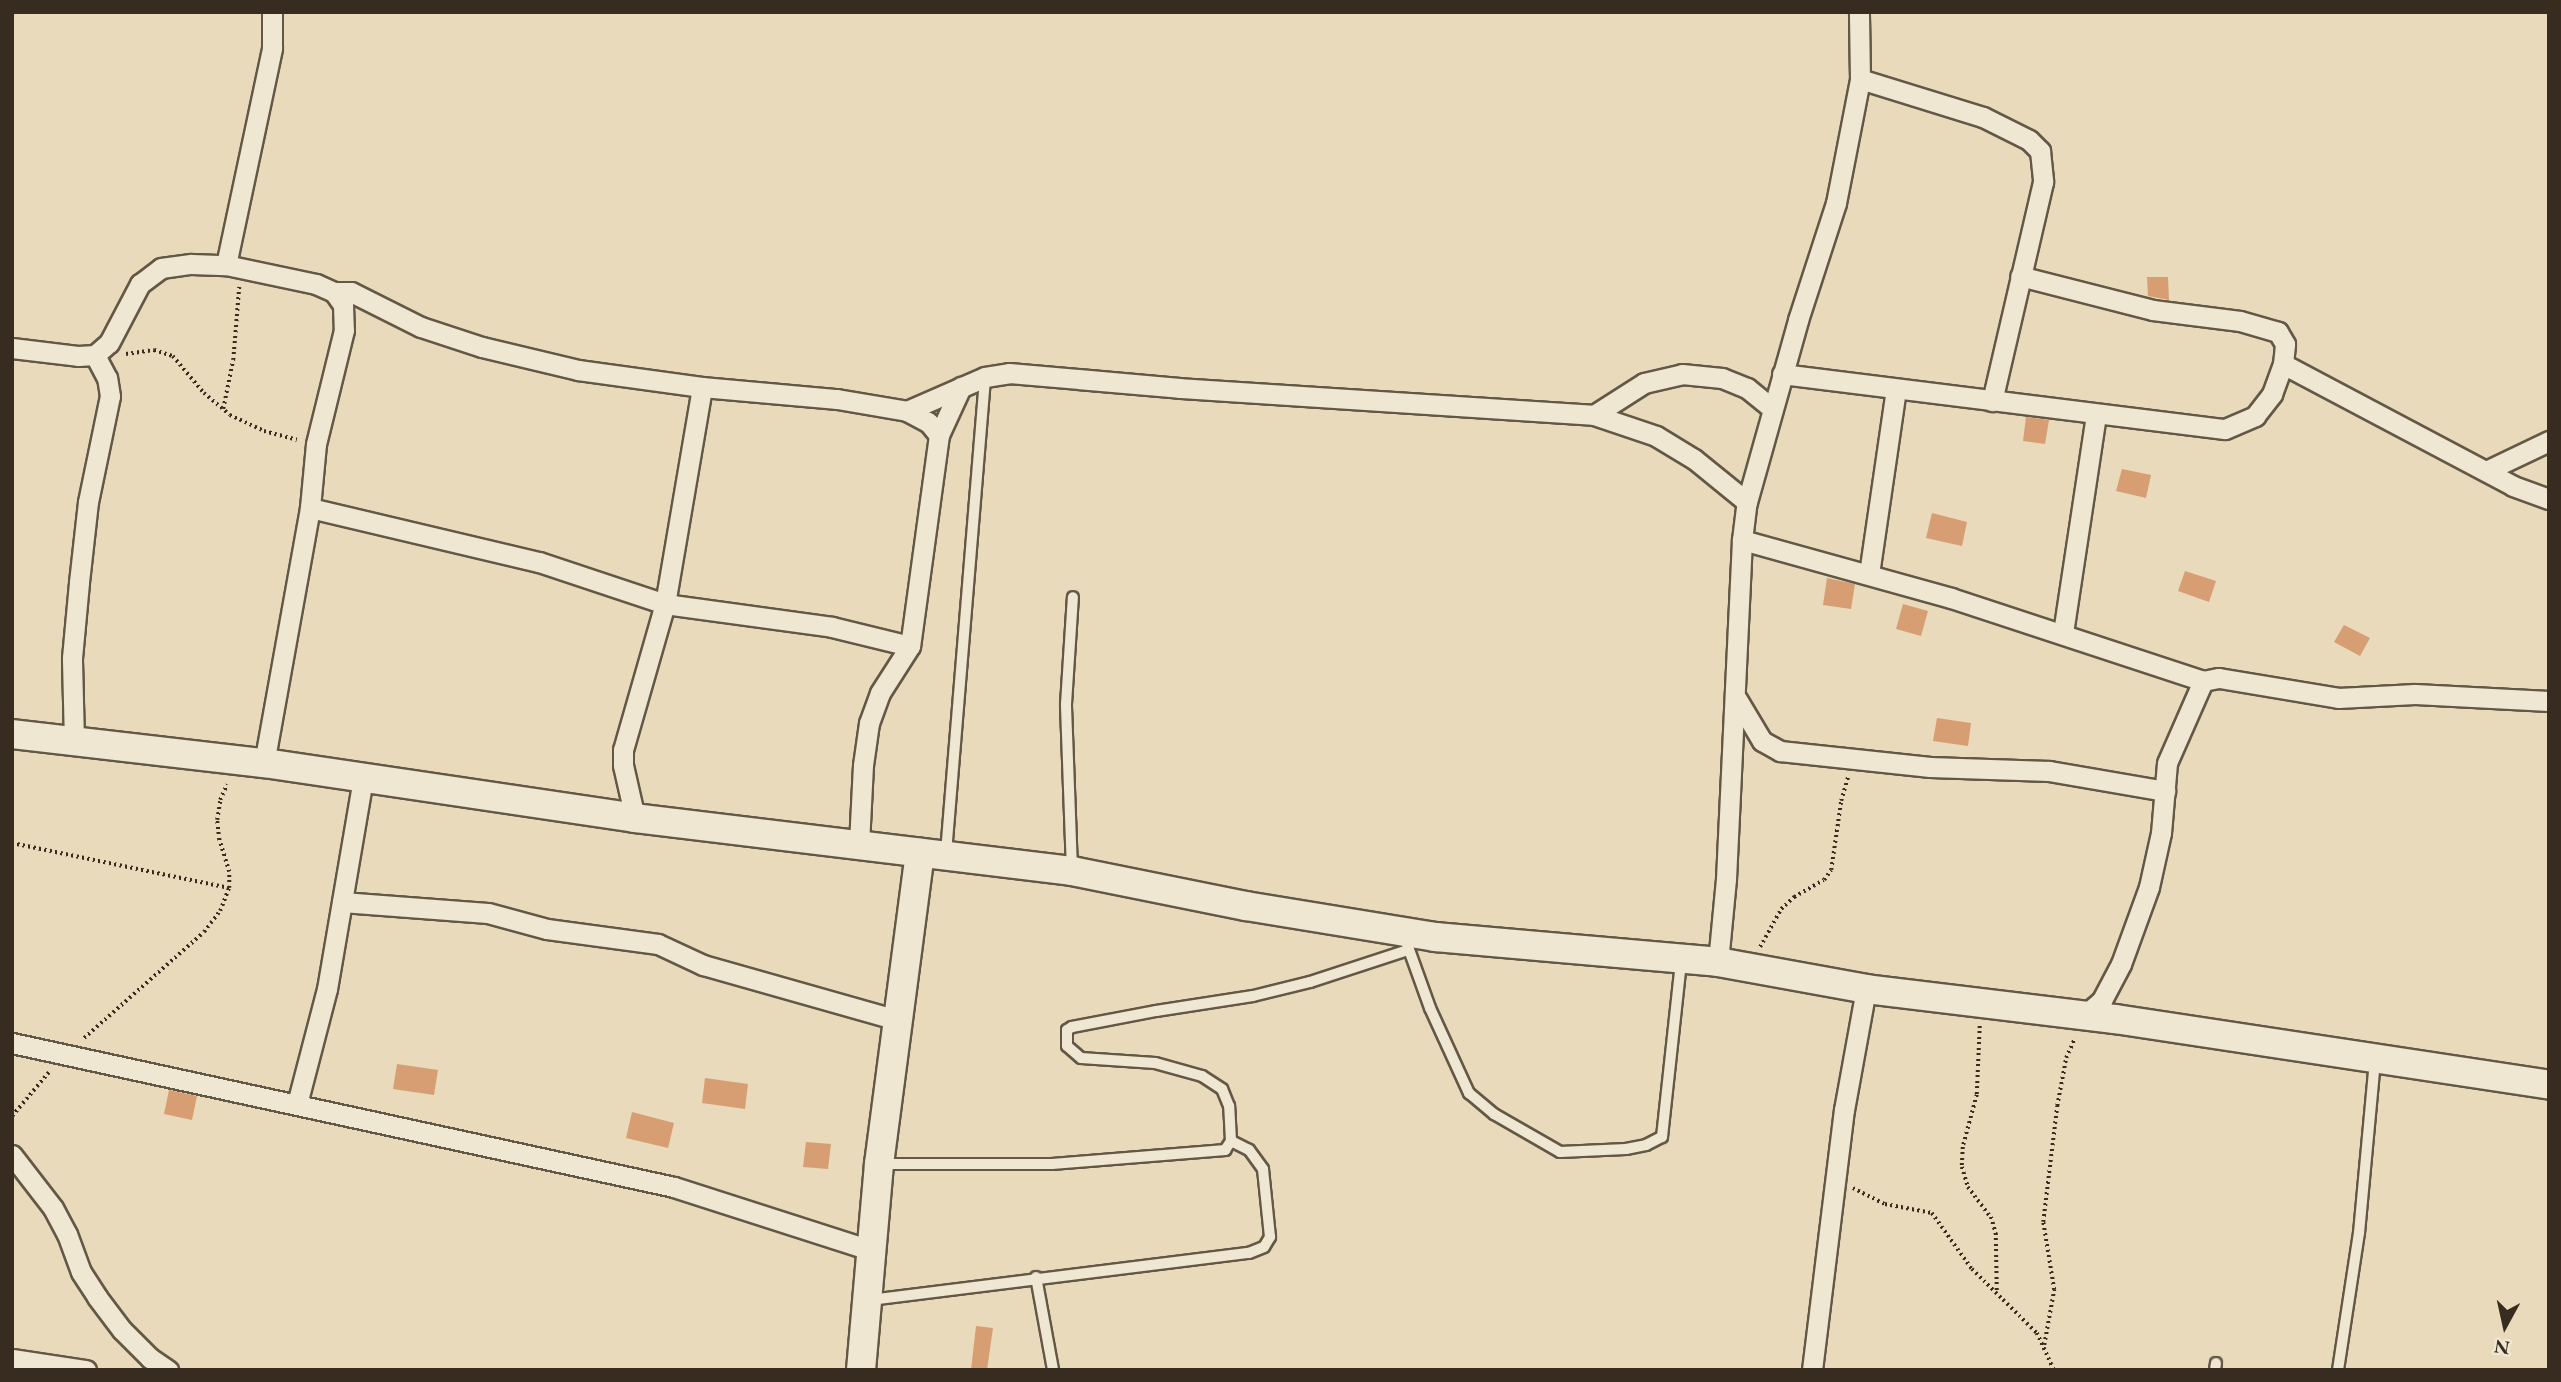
<!DOCTYPE html>
<html>
<head>
<meta charset="utf-8">
<style>
	body { margin:0 }
	#map { position:relative; width:2561px; height:1382px; overflow:hidden; background:#e8daba; font-family:"EB Garamond",serif }
	div>[style] { position:absolute }
	[style*='--x'] { left:calc(var(--x)*1px); top:calc(var(--y)*1px); width:calc(var(--w)*1px); rotate:calc(var(--a)*1deg) }
	.building>* { inset:0; background:#d79e73 }
	.path>* { height:3.5px; margin-top:-1.75px; transform-origin:0; background:repeating-linear-gradient(90deg,#372c1f 0 2px,transparent 0 5.5px) }
	.roads { filter:drop-shadow(2px 0 #635846) drop-shadow(-2px 0 #635846) drop-shadow(0 2px #635846) drop-shadow(0 -2px #635846) }
	.lane>* { height:10px; margin:-5px; padding:0 5px; transform-origin:5px; border-radius:5px; background:#f0e7d2 }
	.street>* { height:19px; margin:-9.5px; padding:0 9.5px; transform-origin:9.5px; border-radius:9.5px; background:#f0e7d2 }
	.secondary>* { height:28px; margin:-14px; padding:0 14px; transform-origin:14px; border-radius:14px; background:#f0e7d2 }
	span { translate:-50% -50%; white-space:nowrap; text-align:center; line-height:1.15; -webkit-text-stroke:6px #f0e7d2; paint-order:stroke }
	.frame { position:absolute; inset:0; border:14px solid #372c1f; pointer-events:none }
	.north { position:absolute; left:2470px; top:1291px; width:70px; height:70px; -webkit-text-stroke:5px #f0e7d2; paint-order:stroke; rotate:188deg; font-size:19px; font-weight:700; line-height:28px; text-align:center; color:#372c1f }
	.north::after { content:''; display:block; margin:auto; width:24px; height:32px; background:#372c1f; clip-path:polygon(50% 0,100% 100%,50% 72%,0 100%) }
</style>
</head>
<body>
<div id="map">
	<div class="building">
		<i style="clip-path:polygon(2147px 277px,2168px 277px,2169px 300px,2148px 296px)"></i>
		<i style="clip-path:polygon(2026px 417px,2049px 420px,2045px 444px,2023px 441px)"></i>
		<i style="clip-path:polygon(2122px 469px,2151px 475px,2146px 498px,2116px 491px)"></i>
		<i style="clip-path:polygon(1932px 513px,1967px 522px,1962px 546px,1926px 538px)"></i>
		<i style="clip-path:polygon(2185px 571px,2216px 581px,2209px 602px,2178px 591px)"></i>
		<i style="clip-path:polygon(1827px 578px,1855px 584px,1851px 609px,1823px 605px)"></i>
		<i style="clip-path:polygon(1903px 604px,1928px 611px,1921px 636px,1896px 629px)"></i>
		<i style="clip-path:polygon(2344px 625px,2370px 638px,2360px 656px,2334px 642px)"></i>
		<i style="clip-path:polygon(1937px 718px,1971px 723px,1968px 746px,1933px 741px)"></i>
		<i style="clip-path:polygon(397px 1064px,438px 1070px,434px 1095px,393px 1089px)"></i>
		<i style="clip-path:polygon(705px 1078px,748px 1084px,745px 1109px,702px 1103px)"></i>
		<i style="clip-path:polygon(169px 1090px,197px 1096px,192px 1120px,164px 1114px)"></i>
		<i style="clip-path:polygon(632px 1112px,674px 1123px,668px 1148px,626px 1138px)"></i>
		<i style="clip-path:polygon(806px 1142px,831px 1144px,828px 1169px,803px 1167px)"></i>
		<i style="clip-path:polygon(976px 1326px,993px 1328px,987px 1370px,971px 1370px)"></i>
	</div>
	<div class="path">
		<i style="--x:126;--y:354;--w:28;--a:-8"></i>
		<i style="--x:154;--y:350;--w:20;--a:18"></i>
		<i style="--x:173;--y:356;--w:48;--a:50"></i>
		<i style="--x:204;--y:393;--w:34;--a:40"></i>
		<i style="--x:230;--y:415;--w:38;--a:25"></i>
		<i style="--x:264;--y:431;--w:34;--a:15"></i>
		<i style="--x:223;--y:409;--w:50;--a:-78.5"></i>
		<i style="--x:233;--y:360;--w:73;--a:-85.3"></i>
		<i style="--x:12;--y:843;--w:222;--a:11.7"></i>
		<i style="--x:1760;--y:947;--w:43;--a:-61.1"></i>
		<i style="--x:1781;--y:909;--w:18;--a:-43"></i>
		<i style="--x:1794;--y:897;--w:34;--a:-30"></i>
		<i style="--x:1824;--y:880;--w:12;--a:-55"></i>
		<i style="--x:1831;--y:870;--w:70;--a:-81.8"></i>
		<i style="--x:1841;--y:801;--w:25;--a:-74"></i>
		<i style="--x:1980;--y:1026;--w:69;--a:92.5"></i>
		<i style="--x:1977;--y:1095;--w:54;--a:105.1"></i>
		<i style="--x:1963;--y:1147;--w:20;--a:93"></i>
		<i style="--x:1962;--y:1167;--w:21;--a:73"></i>
		<i style="--x:1968;--y:1187;--w:38;--a:53"></i>
		<i style="--x:1991;--y:1217;--w:17;--a:73"></i>
		<i style="--x:1996;--y:1233;--w:60;--a:89"></i>
		<i style="--x:84;--y:1038;--w:160;--a:-41.5"></i>
		<i style="--x:204;--y:932;--w:26;--a:-53"></i>
		<i style="--x:220;--y:911;--w:25;--a:-69"></i>
		<i style="--x:229;--y:888;--w:16;--a:-90"></i>
		<i style="--x:229;--y:872;--w:34;--a:-107"></i>
		<i style="--x:219;--y:840;--w:20;--a:-96"></i>
		<i style="--x:217;--y:820;--w:20;--a:-81"></i>
		<i style="--x:220;--y:800;--w:17;--a:-66"></i>
		<i style="--x:12;--y:1116;--w:57;--a:-49.9"></i>
		<i style="--x:1853;--y:1188;--w:36;--a:27"></i>
		<i style="--x:1885;--y:1204;--w:48;--a:10.8"></i>
		<i style="--x:1932;--y:1213;--w:69;--a:54.5"></i>
		<i style="--x:1972;--y:1269;--w:91;--a:44.6"></i>
		<i style="--x:2037;--y:1333;--w:41;--a:65.3"></i>
		<i style="--x:2044;--y:1345;--w:56;--a:-79.7"></i>
		<i style="--x:2054;--y:1290;--w:69;--a:-99.2"></i>
		<i style="--x:2043;--y:1222;--w:117;--a:-83.1"></i>
		<i style="--x:2057;--y:1106;--w:49;--a:-79.4"></i>
		<i style="--x:2066;--y:1058;--w:22;--a:-66"></i>
	</div>
	<div class="roads">
		<div class="lane">
			<i style="--x:946;--y:853;--w:478;--a:-85.3"></i>
			<i style="--x:1072;--y:870;--w:166;--a:-92.1"></i>
			<i style="--x:1066;--y:704;--w:107;--a:-86.3"></i>
			<i style="--x:1407;--y:944;--w:68;--a:70.2"></i>
			<i style="--x:1430;--y:1008;--w:94;--a:65.4"></i>
			<i style="--x:1469;--y:1093;--w:33;--a:40"></i>
			<i style="--x:1494;--y:1114;--w:76;--a:29.9"></i>
			<i style="--x:1560;--y:1152;--w:66;--a:-2.6"></i>
			<i style="--x:1626;--y:1149;--w:20;--a:-11"></i>
			<i style="--x:1646;--y:1145;--w:18;--a:-27"></i>
			<i style="--x:1662;--y:1137;--w:176;--a:-83.8"></i>
			<i style="--x:883;--y:1164;--w:169;--a:0"></i>
			<i style="--x:1052;--y:1164;--w:174;--a:-4.6"></i>
			<i style="--x:1225;--y:1150;--w:11;--a:-56"></i>
			<i style="--x:1231;--y:1141;--w:35;--a:-93"></i>
			<i style="--x:1229;--y:1106;--w:18;--a:-112"></i>
			<i style="--x:1222;--y:1089;--w:24;--a:-147"></i>
			<i style="--x:1202;--y:1076;--w:49;--a:-164.5"></i>
			<i style="--x:1155;--y:1063;--w:74;--a:-176.1"></i>
			<i style="--x:1081;--y:1058;--w:18;--a:-139"></i>
			<i style="--x:1067;--y:1046;--w:16;--a:-90"></i>
			<i style="--x:1067;--y:1030;--w:6;--a:-31"></i>
			<i style="--x:1072;--y:1027;--w:86;--a:-10.8"></i>
			<i style="--x:1156;--y:1011;--w:98;--a:-8.8"></i>
			<i style="--x:1253;--y:996;--w:59;--a:-13.8"></i>
			<i style="--x:1310;--y:982;--w:103;--a:-18.1"></i>
			<i style="--x:1036;--y:1277;--w:95;--a:79.6"></i>
			<i style="--x:870;--y:1300;--w:382;--a:-7.1"></i>
			<i style="--x:1249;--y:1253;--w:16;--a:-22"></i>
			<i style="--x:1264;--y:1247;--w:12;--a:-59"></i>
			<i style="--x:1270;--y:1237;--w:68;--a:-95.9"></i>
			<i style="--x:1263;--y:1169;--w:24;--a:-126"></i>
			<i style="--x:1249;--y:1150;--w:20;--a:-153"></i>
			<i style="--x:2215;--y:1370;--w:7;--a:-82"></i>
			<i style="--x:2338;--y:1370;--w:139;--a:-81.3"></i>
			<i style="--x:2359;--y:1233;--w:173;--a:-84.7"></i>
		</div>
		<div class="street">
			<i style="--x:1860;--y:79;--w:129;--a:17.2"></i>
			<i style="--x:1983;--y:117;--w:51;--a:26.6"></i>
			<i style="--x:2029;--y:140;--w:16;--a:45"></i>
			<i style="--x:2040;--y:151;--w:31;--a:84"></i>
			<i style="--x:2043;--y:182;--w:225;--a:103.1"></i>
			<i style="--x:226;--y:265;--w:222;--a:-78"></i>
			<i style="--x:272;--y:48;--w:36;--a:-90"></i>
			<i style="--x:334;--y:292;--w:17;--a:0"></i>
			<i style="--x:351;--y:292;--w:78;--a:26.6"></i>
			<i style="--x:421;--y:327;--w:64;--a:18.2"></i>
			<i style="--x:482;--y:347;--w:99;--a:13.5"></i>
			<i style="--x:578;--y:370;--w:125;--a:7.8"></i>
			<i style="--x:702;--y:387;--w:136;--a:5.1"></i>
			<i style="--x:837;--y:399;--w:71;--a:9.7"></i>
			<i style="--x:907;--y:411;--w:24;--a:28"></i>
			<i style="--x:928;--y:422;--w:17;--a:50"></i>
			<i style="--x:939;--y:435;--w:213;--a:97.8"></i>
			<i style="--x:910;--y:646;--w:56;--a:122.6"></i>
			<i style="--x:880;--y:693;--w:32;--a:110"></i>
			<i style="--x:869;--y:723;--w:42;--a:98.1"></i>
			<i style="--x:863;--y:765;--w:80;--a:92.9"></i>
			<i style="--x:12;--y:348;--w:66;--a:6.9"></i>
			<i style="--x:78;--y:356;--w:17;--a:-3"></i>
			<i style="--x:95;--y:355;--w:18;--a:-41"></i>
			<i style="--x:109;--y:343;--w:67;--a:-62.3"></i>
			<i style="--x:140;--y:284;--w:26;--a:-37"></i>
			<i style="--x:161;--y:268;--w:30;--a:-8"></i>
			<i style="--x:191;--y:264;--w:35;--a:2"></i>
			<i style="--x:226;--y:265;--w:92;--a:11.9"></i>
			<i style="--x:316;--y:284;--w:20;--a:24"></i>
			<i style="--x:334;--y:292;--w:16;--a:55"></i>
			<i style="--x:343;--y:305;--w:25;--a:88"></i>
			<i style="--x:344;--y:330;--w:117;--a:103.8"></i>
			<i style="--x:316;--y:444;--w:64;--a:95.4"></i>
			<i style="--x:310;--y:508;--w:259;--a:100.2"></i>
			<i style="--x:2283;--y:364;--w:260;--a:27.9"></i>
			<i style="--x:2513;--y:486;--w:38;--a:20"></i>
			<i style="--x:1782;--y:374;--w:446;--a:7.1"></i>
			<i style="--x:2225;--y:429;--w:33;--a:-23"></i>
			<i style="--x:2255;--y:416;--w:28;--a:-52"></i>
			<i style="--x:2272;--y:394;--w:32;--a:-70"></i>
			<i style="--x:2283;--y:364;--w:20;--a:-84"></i>
			<i style="--x:2285;--y:344;--w:14;--a:-120"></i>
			<i style="--x:2278;--y:332;--w:40;--a:-164"></i>
			<i style="--x:2240;--y:321;--w:88;--a:-172.8"></i>
			<i style="--x:2153;--y:310;--w:137;--a:-165.7"></i>
			<i style="--x:907;--y:411;--w:85;--a:-23.6"></i>
			<i style="--x:985;--y:377;--w:24;--a:-9"></i>
			<i style="--x:1009;--y:373;--w:171;--a:5"></i>
			<i style="--x:1179;--y:388;--w:416;--a:3.7"></i>
			<i style="--x:1594;--y:415;--w:65;--a:18.7"></i>
			<i style="--x:1656;--y:436;--w:44;--a:31.2"></i>
			<i style="--x:1694;--y:459;--w:68;--a:39.1"></i>
			<i style="--x:1594;--y:415;--w:59;--a:-32.6"></i>
			<i style="--x:1644;--y:383;--w:39;--a:-13"></i>
			<i style="--x:1682;--y:374;--w:40;--a:5.7"></i>
			<i style="--x:1722;--y:378;--w:27;--a:22"></i>
			<i style="--x:1747;--y:388;--w:33;--a:39"></i>
			<i style="--x:939;--y:435;--w:53;--a:-65.4"></i>
			<i style="--x:2486;--y:471;--w:70;--a:-25.5"></i>
			<i style="--x:310;--y:508;--w:235;--a:13.3"></i>
			<i style="--x:539;--y:562;--w:133;--a:18.4"></i>
			<i style="--x:665;--y:604;--w:169;--a:7.8"></i>
			<i style="--x:832;--y:627;--w:80;--a:13.7"></i>
			<i style="--x:1742;--y:540;--w:217;--a:15.5"></i>
			<i style="--x:1951;--y:598;--w:265;--a:18.2"></i>
			<i style="--x:1869;--y:574;--w:187;--a:-81.7"></i>
			<i style="--x:2063;--y:633;--w:220;--a:-81.4"></i>
			<i style="--x:1737;--y:699;--w:49;--a:59.2"></i>
			<i style="--x:1762;--y:741;--w:21;--a:29"></i>
			<i style="--x:1780;--y:751;--w:151;--a:6.1"></i>
			<i style="--x:1930;--y:767;--w:119;--a:1.9"></i>
			<i style="--x:2049;--y:771;--w:118;--a:9.8"></i>
			<i style="--x:74;--y:742;--w:84;--a:-91.4"></i>
			<i style="--x:72;--y:658;--w:76;--a:-84.7"></i>
			<i style="--x:79;--y:582;--w:81;--a:-83.6"></i>
			<i style="--x:88;--y:502;--w:108;--a:-78.3"></i>
			<i style="--x:110;--y:396;--w:18;--a:-99"></i>
			<i style="--x:107;--y:378;--w:26;--a:-118"></i>
			<i style="--x:635;--y:818;--w:54;--a:-102.8"></i>
			<i style="--x:623;--y:765;--w:15;--a:-90"></i>
			<i style="--x:623;--y:750;--w:152;--a:-74"></i>
			<i style="--x:665;--y:604;--w:220;--a:-80.3"></i>
			<i style="--x:342;--y:902;--w:146;--a:4.3"></i>
			<i style="--x:488;--y:913;--w:61;--a:15.2"></i>
			<i style="--x:547;--y:929;--w:112;--a:7.7"></i>
			<i style="--x:658;--y:944;--w:50;--a:25"></i>
			<i style="--x:703;--y:965;--w:203;--a:15.8"></i>
			<i style="--x:1718;--y:962;--w:83;--a:-84.5"></i>
			<i style="--x:1726;--y:879;--w:339;--a:-87.3"></i>
			<i style="--x:1742;--y:540;--w:38;--a:-83"></i>
			<i style="--x:1747;--y:502;--w:189;--a:-74.3"></i>
			<i style="--x:1798;--y:320;--w:123;--a:-72"></i>
			<i style="--x:1836;--y:203;--w:126;--a:-79"></i>
			<i style="--x:1860;--y:79;--w:67;--a:-90.9"></i>
			<i style="--x:2085;--y:1015;--w:23;--a:-41"></i>
			<i style="--x:2102;--y:1000;--w:41;--a:-62.2"></i>
			<i style="--x:2121;--y:964;--w:82;--a:-70"></i>
			<i style="--x:2149;--y:887;--w:55;--a:-77.5"></i>
			<i style="--x:2161;--y:833;--w:70;--a:-85.1"></i>
			<i style="--x:2167;--y:763;--w:90;--a:-66.3"></i>
			<i style="--x:2203;--y:681;--w:16;--a:-11"></i>
			<i style="--x:2219;--y:678;--w:121;--a:9.5"></i>
			<i style="--x:2338;--y:698;--w:77;--a:-3"></i>
			<i style="--x:2415;--y:694;--w:134;--a:3"></i>
			<i style="--x:12;--y:1043;--w:677;--a:12.27"></i>
			<i style="--x:674;--y:1187;--w:206;--a:17.8"></i>
			<i style="--x:297;--y:1104;--w:119;--a:-75.4"></i>
			<i style="--x:327;--y:989;--w:213;--a:-80.3"></i>
			<i style="--x:12;--y:1155;--w:67;--a:52.3"></i>
			<i style="--x:53;--y:1208;--w:30;--a:62"></i>
			<i style="--x:67;--y:1234;--w:40;--a:69.8"></i>
			<i style="--x:81;--y:1272;--w:30;--a:57"></i>
			<i style="--x:97;--y:1297;--w:41;--a:52.9"></i>
			<i style="--x:122;--y:1330;--w:40;--a:45"></i>
			<i style="--x:150;--y:1358;--w:22;--a:34"></i>
			<i style="--x:12;--y:1359;--w:75;--a:8.5"></i>
			<i style="--x:1812;--y:1370;--w:262;--a:-83"></i>
			<i style="--x:1844;--y:1110;--w:123;--a:-79.7"></i>
		</div>
		<div class="secondary">
			<i style="--x:12;--y:734;--w:254;--a:6.6"></i>
			<i style="--x:264;--y:763;--w:375;--a:8.4"></i>
			<i style="--x:635;--y:818;--w:440;--a:6.9"></i>
			<i style="--x:1072;--y:871;--w:177;--a:11.4"></i>
			<i style="--x:1246;--y:906;--w:192;--a:9.3"></i>
			<i style="--x:1435;--y:937;--w:284;--a:5"></i>
			<i style="--x:1718;--y:962;--w:150;--a:10.3"></i>
			<i style="--x:1866;--y:989;--w:251;--a:6.9"></i>
			<i style="--x:2115;--y:1019;--w:439;--a:8.6"></i>
			<i style="--x:861;--y:1370;--w:207;--a:-85"></i>
			<i style="--x:879;--y:1164;--w:314;--a:-82.5"></i>
		</div>
	</div>
	<div class="frame"></div>
	<div class="north">N</div>
</div>
</body>
</html>
